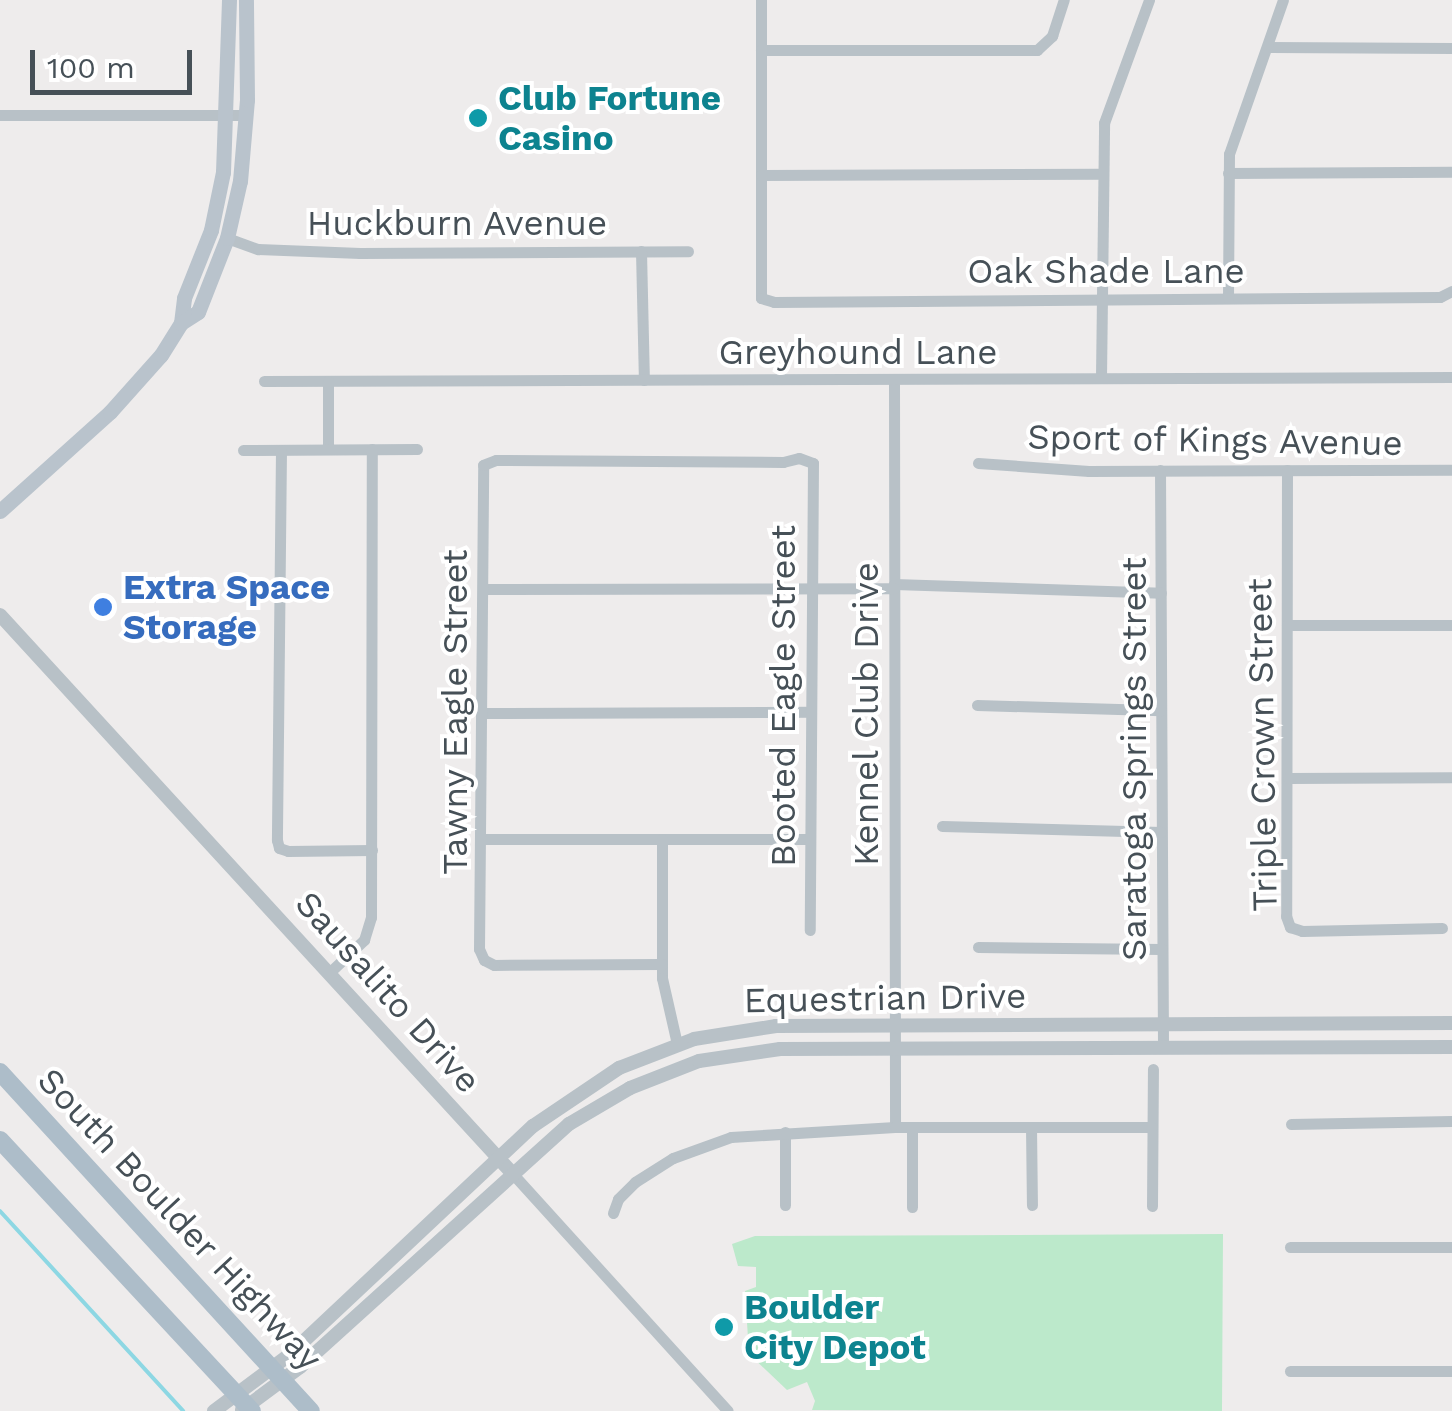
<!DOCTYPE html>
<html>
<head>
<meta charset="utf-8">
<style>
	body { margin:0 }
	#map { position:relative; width:1452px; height:1411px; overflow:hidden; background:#eeecec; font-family:"Work Sans",sans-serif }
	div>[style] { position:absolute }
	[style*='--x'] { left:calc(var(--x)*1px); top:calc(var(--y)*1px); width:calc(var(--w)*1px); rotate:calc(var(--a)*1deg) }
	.green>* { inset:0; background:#bce9cb }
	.stream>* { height:4px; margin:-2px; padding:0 2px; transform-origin:2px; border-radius:2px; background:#8dd7e3 }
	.minor>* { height:11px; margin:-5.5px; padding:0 5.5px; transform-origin:5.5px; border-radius:5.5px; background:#b8c1c7 }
	.tertiary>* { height:14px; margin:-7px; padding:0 7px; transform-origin:7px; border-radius:7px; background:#b8c1c7 }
	.secondary>* { height:15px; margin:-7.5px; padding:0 7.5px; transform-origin:7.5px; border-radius:7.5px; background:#b9c3cc }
	.primary>* { height:18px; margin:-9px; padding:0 9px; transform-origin:9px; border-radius:9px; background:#adbdc9 }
	.dots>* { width:28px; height:28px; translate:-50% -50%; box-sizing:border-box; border:5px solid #fff; border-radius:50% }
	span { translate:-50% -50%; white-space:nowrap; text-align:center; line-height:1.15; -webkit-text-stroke:8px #fff; paint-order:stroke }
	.culture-label { font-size:35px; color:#0d838f; font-weight:700 }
	.left { translate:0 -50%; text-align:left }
	.street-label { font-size:35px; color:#465057 }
	.shop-label { font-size:35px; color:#366cbe; font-weight:700 }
	.scale { position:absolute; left:30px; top:50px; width:162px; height:45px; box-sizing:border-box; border:5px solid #465057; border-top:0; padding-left:12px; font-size:30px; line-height:35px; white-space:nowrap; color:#465057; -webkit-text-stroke:8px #fff; paint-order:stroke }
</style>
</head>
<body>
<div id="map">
	<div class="green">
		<i style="clip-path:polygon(1223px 1234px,1222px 1411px,812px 1410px,815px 1401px,807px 1382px,787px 1390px,749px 1354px,745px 1291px,756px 1287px,756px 1267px,738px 1266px,732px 1244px,755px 1236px)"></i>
	</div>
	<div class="stream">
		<i style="--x:0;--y:1211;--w:271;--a:47.5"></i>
	</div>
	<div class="minor">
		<i style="--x:761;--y:0;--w:298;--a:90"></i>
		<i style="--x:761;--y:298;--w:14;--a:17"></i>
		<i style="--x:774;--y:302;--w:666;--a:-0.43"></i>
		<i style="--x:1440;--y:297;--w:13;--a:-27"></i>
		<i style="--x:1268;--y:47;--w:184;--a:0.3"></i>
		<i style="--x:761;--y:50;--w:276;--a:0"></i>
		<i style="--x:1037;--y:50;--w:21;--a:-43"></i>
		<i style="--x:1052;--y:36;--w:38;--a:-72"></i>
		<i style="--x:0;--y:115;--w:245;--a:0"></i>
		<i style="--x:1228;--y:173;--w:224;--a:-0.3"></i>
		<i style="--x:761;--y:175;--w:339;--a:-0.2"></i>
		<i style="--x:227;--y:238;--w:33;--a:20"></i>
		<i style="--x:258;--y:249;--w:102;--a:2.2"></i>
		<i style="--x:360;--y:253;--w:328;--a:-0.3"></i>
		<i style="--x:641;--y:251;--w:129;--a:88.7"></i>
		<i style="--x:1228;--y:298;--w:144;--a:-89.6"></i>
		<i style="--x:1229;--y:154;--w:163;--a:-70.7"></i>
		<i style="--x:1101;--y:378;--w:255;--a:-89.3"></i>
		<i style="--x:1104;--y:123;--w:131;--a:-69.9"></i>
		<i style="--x:894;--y:379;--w:748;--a:89.92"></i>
		<i style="--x:264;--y:381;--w:1188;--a:-0.19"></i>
		<i style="--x:328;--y:449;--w:68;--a:-90"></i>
		<i style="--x:243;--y:450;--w:174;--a:-0.3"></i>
		<i style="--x:281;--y:450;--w:390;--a:90.6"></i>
		<i style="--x:277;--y:840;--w:8;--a:76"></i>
		<i style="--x:279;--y:848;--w:9;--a:18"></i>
		<i style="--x:288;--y:851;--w:84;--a:-0.7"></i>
		<i style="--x:978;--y:463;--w:111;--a:4.1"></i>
		<i style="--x:1089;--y:471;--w:363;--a:-0.2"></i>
		<i style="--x:1160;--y:470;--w:578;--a:89.7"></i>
		<i style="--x:1287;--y:470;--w:446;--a:90.1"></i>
		<i style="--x:1286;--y:916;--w:12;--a:70"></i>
		<i style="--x:1290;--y:927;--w:13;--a:18"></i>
		<i style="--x:1302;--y:931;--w:140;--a:-1.2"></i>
		<i style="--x:894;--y:584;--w:267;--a:1.9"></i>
		<i style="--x:483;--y:589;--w:411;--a:-0.1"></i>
		<i style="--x:1287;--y:625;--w:164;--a:0"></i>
		<i style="--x:977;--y:705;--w:184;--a:1.6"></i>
		<i style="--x:483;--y:713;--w:327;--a:-0.2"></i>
		<i style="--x:1288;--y:778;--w:164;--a:-0.3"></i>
		<i style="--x:942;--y:826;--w:219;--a:1.6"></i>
		<i style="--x:482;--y:839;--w:328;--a:0"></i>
		<i style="--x:662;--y:839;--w:139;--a:90"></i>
		<i style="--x:662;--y:978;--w:68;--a:77.2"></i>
		<i style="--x:978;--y:947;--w:184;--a:0.6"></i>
		<i style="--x:662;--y:964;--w:168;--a:179.7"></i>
		<i style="--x:494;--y:965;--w:11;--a:-153"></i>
		<i style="--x:484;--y:960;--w:12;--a:-114"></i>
		<i style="--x:479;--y:949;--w:484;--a:-89.5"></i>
		<i style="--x:483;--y:465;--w:14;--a:-21"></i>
		<i style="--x:496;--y:460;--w:287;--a:0.4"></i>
		<i style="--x:783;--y:462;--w:16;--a:-14"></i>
		<i style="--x:799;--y:458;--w:15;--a:20"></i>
		<i style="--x:813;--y:463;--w:467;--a:90.4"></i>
		<i style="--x:330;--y:972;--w:47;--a:-43.3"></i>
		<i style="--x:364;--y:940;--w:24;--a:-73"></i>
		<i style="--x:371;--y:917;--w:468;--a:-89.9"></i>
		<i style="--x:1291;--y:1124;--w:161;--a:-1.1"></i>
		<i style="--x:1031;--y:1127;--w:78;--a:89.3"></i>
		<i style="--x:785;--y:1132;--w:73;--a:90"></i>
		<i style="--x:512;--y:1173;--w:321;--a:47.8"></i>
		<i style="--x:1152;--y:1206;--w:137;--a:-89.6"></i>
		<i style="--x:912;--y:1207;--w:80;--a:-90"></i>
		<i style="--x:613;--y:1213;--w:15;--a:-70"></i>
		<i style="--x:618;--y:1199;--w:24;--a:-45"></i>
		<i style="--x:635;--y:1182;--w:45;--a:-32.3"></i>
		<i style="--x:673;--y:1158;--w:62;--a:-19.9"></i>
		<i style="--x:731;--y:1137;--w:164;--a:-3.5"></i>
		<i style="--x:895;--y:1127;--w:257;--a:0"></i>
		<i style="--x:1290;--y:1247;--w:162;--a:0"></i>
		<i style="--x:1290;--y:1371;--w:162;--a:0"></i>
	</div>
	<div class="tertiary">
		<i style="--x:0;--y:615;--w:757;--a:47.46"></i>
		<i style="--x:242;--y:1410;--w:72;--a:-36.6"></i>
		<i style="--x:300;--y:1367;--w:363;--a:-42.1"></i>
		<i style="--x:569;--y:1124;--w:71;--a:-30.5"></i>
		<i style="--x:630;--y:1088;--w:74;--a:-21.4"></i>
		<i style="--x:699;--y:1061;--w:82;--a:-8.4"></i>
		<i style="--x:780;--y:1049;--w:672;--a:-0.17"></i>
		<i style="--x:214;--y:1411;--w:94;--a:-36.7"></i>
		<i style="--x:289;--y:1355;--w:335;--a:-43.2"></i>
		<i style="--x:533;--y:1126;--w:104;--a:-34"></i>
		<i style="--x:619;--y:1068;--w:80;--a:-21.1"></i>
		<i style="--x:694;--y:1039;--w:83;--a:-9"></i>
		<i style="--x:776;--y:1026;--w:676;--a:-0.25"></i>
	</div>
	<div class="secondary">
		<i style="--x:181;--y:323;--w:25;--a:-83"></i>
		<i style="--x:184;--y:298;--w:73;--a:-68.3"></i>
		<i style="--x:211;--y:230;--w:59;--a:-78.3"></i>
		<i style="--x:223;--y:172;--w:172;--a:-88"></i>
		<i style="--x:0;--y:511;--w:148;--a:-42"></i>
		<i style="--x:110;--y:412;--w:76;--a:-48.2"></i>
		<i style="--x:161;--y:355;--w:38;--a:-58"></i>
		<i style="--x:181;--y:323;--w:20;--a:-33"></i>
		<i style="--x:198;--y:312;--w:79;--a:-68.6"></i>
		<i style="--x:227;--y:238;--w:58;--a:-77.2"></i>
		<i style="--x:240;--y:181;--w:81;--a:-85.1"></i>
		<i style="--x:247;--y:100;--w:100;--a:-90.6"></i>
	</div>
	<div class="primary">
		<i style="--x:0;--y:1072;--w:460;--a:47.5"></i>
		<i style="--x:0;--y:1140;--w:370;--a:47.1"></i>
	</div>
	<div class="dots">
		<i style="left:478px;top:118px;background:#0f9aa8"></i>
		<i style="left:103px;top:607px;background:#3f7fe0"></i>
		<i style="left:724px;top:1327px;background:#0f9aa8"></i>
	</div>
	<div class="culture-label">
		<span class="left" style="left:498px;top:118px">Club Fortune<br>Casino</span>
		<span class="left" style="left:744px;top:1327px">Boulder<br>City Depot</span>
	</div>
	<div class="street-label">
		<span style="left:457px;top:223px">Huckburn Avenue</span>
		<span style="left:1106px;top:271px">Oak Shade Lane</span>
		<span style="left:858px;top:352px">Greyhound Lane</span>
		<span style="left:1215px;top:440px;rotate:1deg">Sport of Kings Avenue</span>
		<span style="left:783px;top:696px;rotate:-90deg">Booted Eagle Street</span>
		<span style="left:455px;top:712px;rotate:-90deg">Tawny Eagle Street</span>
		<span style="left:866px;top:714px;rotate:-90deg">Kennel Club Drive</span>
		<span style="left:1262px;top:745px;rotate:-91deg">Triple Crown Street</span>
		<span style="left:1134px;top:759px;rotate:-90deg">Saratoga Springs Street</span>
		<span style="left:388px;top:992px;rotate:48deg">Sausalito Drive</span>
		<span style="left:885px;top:998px;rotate:-1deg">Equestrian Drive</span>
		<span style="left:180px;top:1219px;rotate:47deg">South Boulder Highway</span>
	</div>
	<div class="shop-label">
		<span class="left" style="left:123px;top:607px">Extra Space<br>Storage</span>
	</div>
	<div class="scale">100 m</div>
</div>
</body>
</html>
